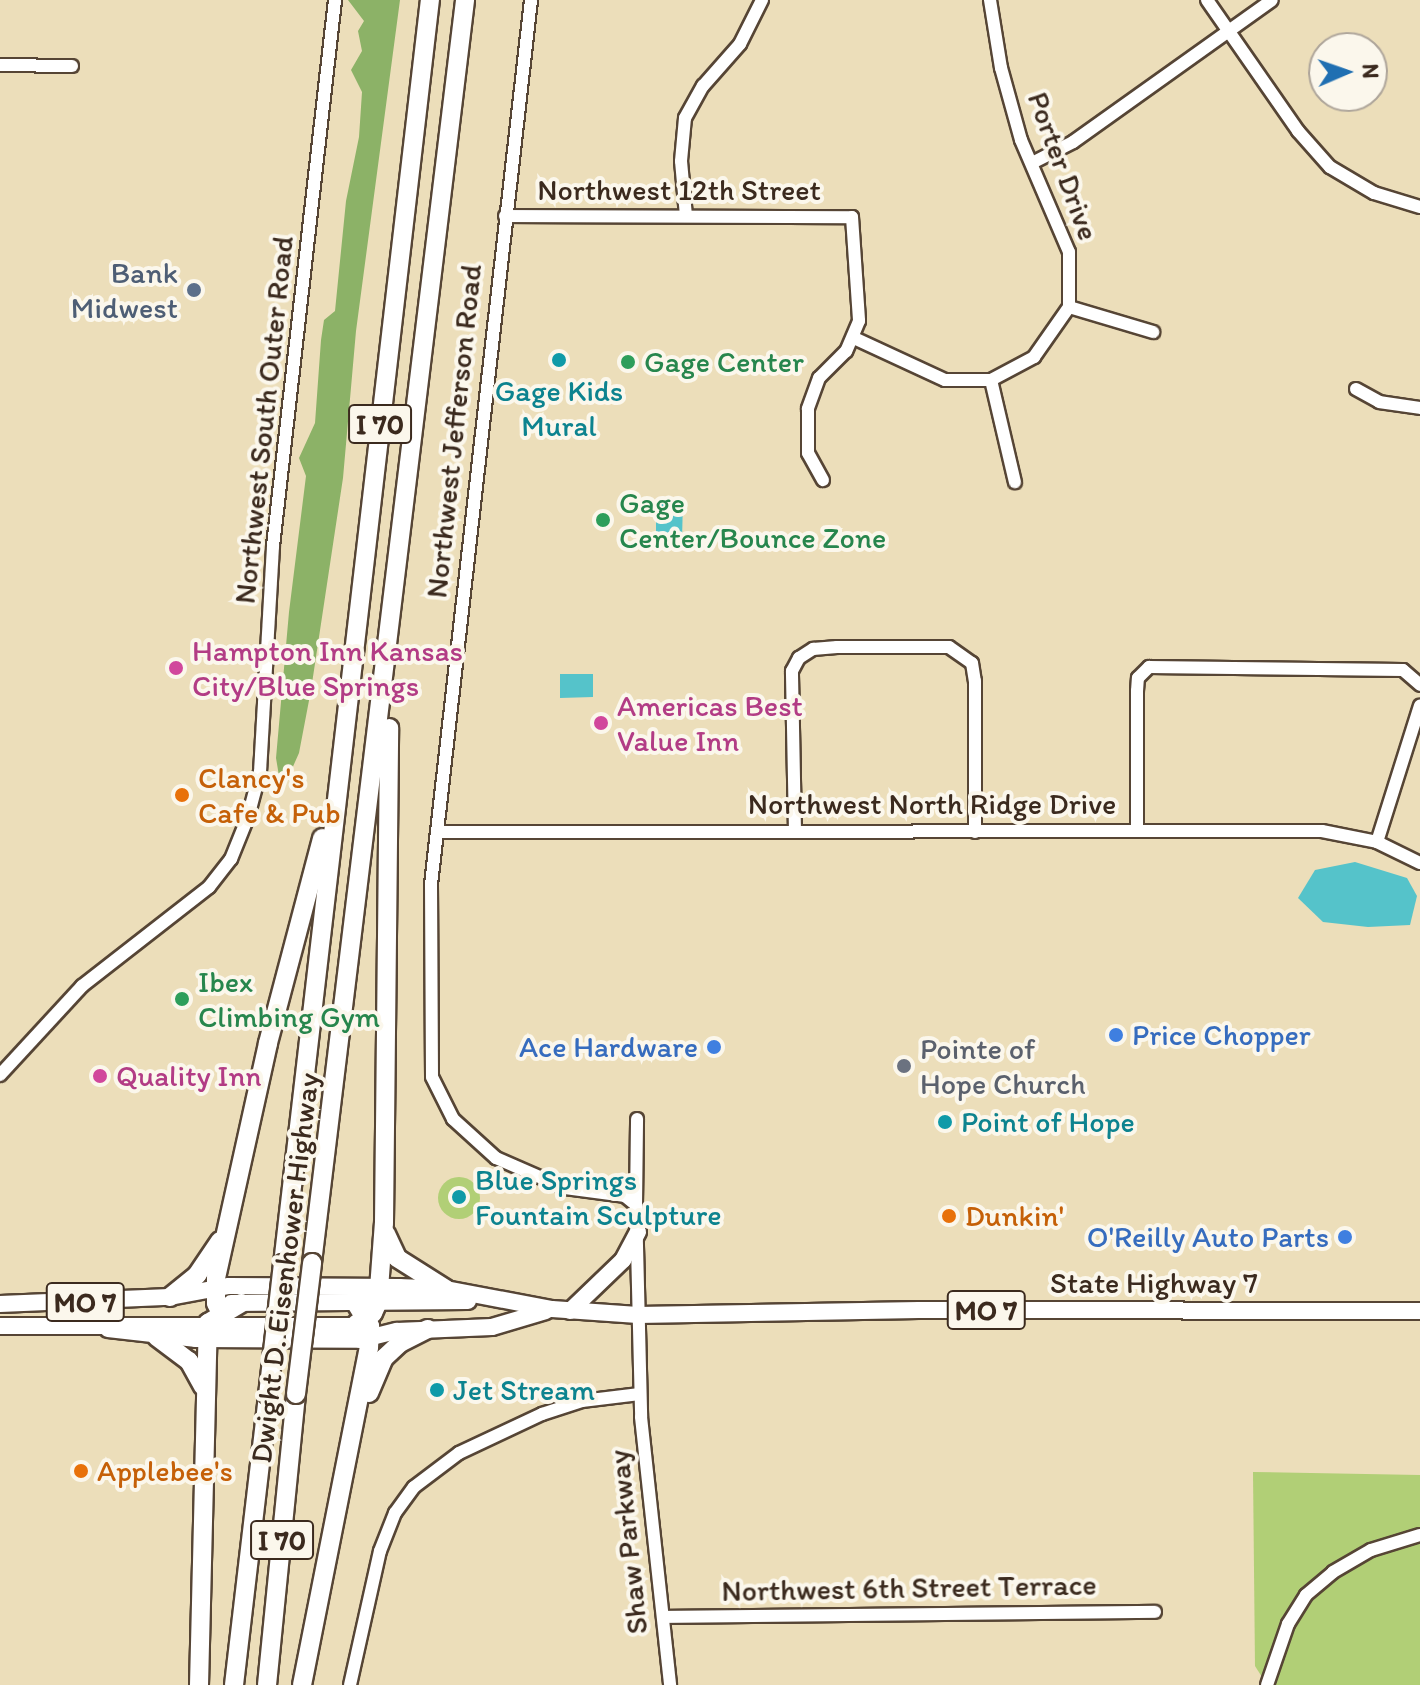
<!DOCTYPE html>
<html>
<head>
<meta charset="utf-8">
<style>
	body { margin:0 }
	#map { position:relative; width:1420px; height:1685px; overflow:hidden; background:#ecdeba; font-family:Itim,sans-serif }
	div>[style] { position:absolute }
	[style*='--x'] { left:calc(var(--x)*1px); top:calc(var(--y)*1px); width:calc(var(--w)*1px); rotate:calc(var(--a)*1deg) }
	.green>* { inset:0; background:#b1cf76 }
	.round { border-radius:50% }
	.forest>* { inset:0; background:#8cb267 }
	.water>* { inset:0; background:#55c3ca }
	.roads { filter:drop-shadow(2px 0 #564535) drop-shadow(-2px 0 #564535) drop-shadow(0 2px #564535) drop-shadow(0 -2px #564535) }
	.minor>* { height:12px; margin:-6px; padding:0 6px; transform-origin:6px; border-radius:6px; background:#fff }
	.major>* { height:16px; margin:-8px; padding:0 8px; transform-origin:8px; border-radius:8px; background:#fff }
	.highway>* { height:18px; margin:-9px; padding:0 9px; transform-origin:9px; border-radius:9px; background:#fff }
	.bridges { filter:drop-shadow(2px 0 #564535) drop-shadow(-2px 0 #564535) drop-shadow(0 2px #564535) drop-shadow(0 -2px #564535) }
	.highway-bridge>* { height:18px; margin:-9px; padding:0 9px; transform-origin:9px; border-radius:9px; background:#fff }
	.dots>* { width:22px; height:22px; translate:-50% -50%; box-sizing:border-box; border:4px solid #fbf7ec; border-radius:50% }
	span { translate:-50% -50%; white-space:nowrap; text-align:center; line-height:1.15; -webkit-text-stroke:8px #fbf7ec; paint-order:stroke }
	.shield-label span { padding:2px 6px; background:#fbf7ec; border:2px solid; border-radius:6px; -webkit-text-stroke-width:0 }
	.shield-label { font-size:28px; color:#3b2a1e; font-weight:700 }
	.street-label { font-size:30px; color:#3b2a1e }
	.service-label { font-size:30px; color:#4e5e75 }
	.right { translate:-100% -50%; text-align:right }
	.leisure-label { font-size:30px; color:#27864d }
	.left { translate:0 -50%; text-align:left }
	.culture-label { font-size:30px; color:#0d838f }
	.hotel-label { font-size:30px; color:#b23c85 }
	.food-label { font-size:30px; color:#c56008 }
	.shop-label { font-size:30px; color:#366cbe }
	.worship-label { font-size:30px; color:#5b616d }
	.north { position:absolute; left:1308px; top:32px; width:80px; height:80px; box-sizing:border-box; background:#fbf7ec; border:2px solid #aea59a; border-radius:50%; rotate:88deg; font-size:22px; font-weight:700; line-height:32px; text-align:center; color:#3b2a1e }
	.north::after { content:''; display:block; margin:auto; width:28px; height:36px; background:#1f6fb2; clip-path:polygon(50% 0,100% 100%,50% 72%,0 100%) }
</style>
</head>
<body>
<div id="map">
	<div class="green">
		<i class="round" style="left:438px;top:1177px;width:42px;height:42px"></i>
		<i style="clip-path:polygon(1253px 1472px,1420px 1475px,1420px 1685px,1267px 1685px,1255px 1666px)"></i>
	</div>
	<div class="forest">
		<i style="clip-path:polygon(348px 0,400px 0,356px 331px,343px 478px,311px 690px,299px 753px,291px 771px,279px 776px,276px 758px,289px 612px,306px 476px,299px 458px,315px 423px,321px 340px,324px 320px,335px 311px,346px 201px,359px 137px,362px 92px,351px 70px,362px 51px,358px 31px,364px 21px)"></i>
	</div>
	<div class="water">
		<i style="clip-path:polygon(683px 499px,682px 541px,656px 542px,656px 500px)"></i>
		<i style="clip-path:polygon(560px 674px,593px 674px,593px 697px,560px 698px)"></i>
		<i style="clip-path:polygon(1355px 862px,1407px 878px,1417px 896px,1410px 925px,1368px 927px,1323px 922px,1298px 898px,1315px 870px)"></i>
	</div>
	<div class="roads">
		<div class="minor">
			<i style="--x:531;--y:0;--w:891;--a:96.45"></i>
			<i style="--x:431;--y:885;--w:192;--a:89.7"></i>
			<i style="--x:432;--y:1077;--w:47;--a:63.4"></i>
			<i style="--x:453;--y:1119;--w:58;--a:42.2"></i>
			<i style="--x:496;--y:1158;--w:75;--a:23.5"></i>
			<i style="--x:565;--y:1188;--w:61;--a:7.6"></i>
			<i style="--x:625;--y:1196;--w:14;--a:39"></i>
			<i style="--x:636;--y:1205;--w:212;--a:88.6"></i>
			<i style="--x:641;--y:1417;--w:270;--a:83.8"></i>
			<i style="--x:1207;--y:0;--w:160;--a:55.2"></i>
			<i style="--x:1298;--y:131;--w:48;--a:48.4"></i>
			<i style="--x:1330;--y:167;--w:51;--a:30.6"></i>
			<i style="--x:1374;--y:193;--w:48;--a:16.9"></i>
			<i style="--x:0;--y:65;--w:72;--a:0.8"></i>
			<i style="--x:1032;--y:163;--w:46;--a:-27.1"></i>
			<i style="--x:1073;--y:142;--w:244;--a:-35.5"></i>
			<i style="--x:505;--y:216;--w:347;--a:0.2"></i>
			<i style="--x:852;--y:217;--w:104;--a:86.1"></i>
			<i style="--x:859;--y:321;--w:33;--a:113"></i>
			<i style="--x:846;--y:351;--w:38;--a:135"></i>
			<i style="--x:819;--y:378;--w:33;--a:110"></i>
			<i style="--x:808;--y:409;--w:44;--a:90"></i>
			<i style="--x:808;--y:453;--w:31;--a:61"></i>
			<i style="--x:686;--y:216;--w:55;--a:-95.2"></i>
			<i style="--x:681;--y:161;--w:43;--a:-84.7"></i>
			<i style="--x:685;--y:118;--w:37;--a:-61"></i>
			<i style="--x:703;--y:86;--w:56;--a:-48.6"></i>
			<i style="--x:740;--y:44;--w:49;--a:-63.4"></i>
			<i style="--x:1069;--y:307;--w:88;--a:16.6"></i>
			<i style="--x:854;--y:338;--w:100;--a:24.8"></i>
			<i style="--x:945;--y:380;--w:46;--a:0"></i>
			<i style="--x:991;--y:380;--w:49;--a:-28.1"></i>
			<i style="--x:1034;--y:357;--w:61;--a:-55"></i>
			<i style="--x:1069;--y:307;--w:55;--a:-90"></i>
			<i style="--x:1069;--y:252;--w:122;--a:-113.2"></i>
			<i style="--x:1021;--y:140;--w:75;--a:-105.5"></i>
			<i style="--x:1001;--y:68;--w:69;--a:-99.2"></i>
			<i style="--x:991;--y:380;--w:105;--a:76.8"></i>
			<i style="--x:1356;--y:389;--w:26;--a:29"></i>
			<i style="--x:1379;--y:402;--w:41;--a:8.3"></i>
			<i style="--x:1137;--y:830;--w:139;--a:-90"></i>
			<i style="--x:1137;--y:691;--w:13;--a:-86"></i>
			<i style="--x:1138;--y:678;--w:16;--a:-45"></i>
			<i style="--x:1149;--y:667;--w:254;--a:0.7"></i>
			<i style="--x:1403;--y:670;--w:23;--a:41"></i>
			<i style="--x:795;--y:831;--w:160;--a:-91.1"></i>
			<i style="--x:792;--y:671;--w:15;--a:-62"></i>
			<i style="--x:799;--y:658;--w:17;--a:-33"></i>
			<i style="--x:813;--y:649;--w:24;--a:-5"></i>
			<i style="--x:837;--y:647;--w:112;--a:0"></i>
			<i style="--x:949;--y:647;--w:28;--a:35"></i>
			<i style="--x:972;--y:663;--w:18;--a:81"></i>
			<i style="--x:975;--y:681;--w:151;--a:90"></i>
			<i style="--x:438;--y:832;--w:884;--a:-0.06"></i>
			<i style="--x:1322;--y:831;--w:56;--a:11.3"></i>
			<i style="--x:1377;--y:842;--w:48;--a:26"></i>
			<i style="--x:1377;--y:842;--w:143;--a:-72.5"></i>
			<i style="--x:0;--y:1075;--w:121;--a:-47.3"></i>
			<i style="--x:82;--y:986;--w:161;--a:-37.9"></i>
			<i style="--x:209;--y:887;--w:36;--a:-52"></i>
			<i style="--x:231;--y:859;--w:45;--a:-68"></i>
			<i style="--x:248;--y:817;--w:47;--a:-75.1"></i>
			<i style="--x:260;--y:772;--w:226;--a:-86.7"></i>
			<i style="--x:273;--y:546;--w:550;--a:-83.52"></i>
			<i style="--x:636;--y:1205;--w:86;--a:-89.3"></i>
			<i style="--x:663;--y:1617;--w:492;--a:-0.6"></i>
			<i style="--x:350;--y:1685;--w:137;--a:-77.4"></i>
			<i style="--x:380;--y:1551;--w:41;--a:-68.5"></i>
			<i style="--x:395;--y:1513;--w:32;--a:-54"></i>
			<i style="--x:414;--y:1487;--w:56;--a:-37.1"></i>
			<i style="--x:459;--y:1453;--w:92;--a:-25.2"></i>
			<i style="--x:542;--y:1414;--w:42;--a:-18"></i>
			<i style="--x:582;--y:1401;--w:58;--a:-6.9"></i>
			<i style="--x:1267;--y:1685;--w:65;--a:-71"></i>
			<i style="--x:1288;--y:1624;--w:34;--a:-58"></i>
			<i style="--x:1306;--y:1595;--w:35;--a:-40"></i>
			<i style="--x:1333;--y:1572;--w:44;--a:-30.1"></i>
			<i style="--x:1371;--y:1550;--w:51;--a:-17"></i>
		</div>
		<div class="major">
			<i style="--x:231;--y:1303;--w:237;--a:-0.5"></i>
			<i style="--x:0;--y:1304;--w:170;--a:-2.4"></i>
			<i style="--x:170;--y:1297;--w:60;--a:-10.6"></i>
			<i style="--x:229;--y:1286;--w:170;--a:0.3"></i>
			<i style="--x:399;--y:1287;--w:47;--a:2.4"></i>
			<i style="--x:446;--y:1289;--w:108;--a:10.7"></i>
			<i style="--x:552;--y:1309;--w:86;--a:4"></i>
			<i style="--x:638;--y:1315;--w:281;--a:-1"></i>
			<i style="--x:919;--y:1310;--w:501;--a:0.11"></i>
			<i style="--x:570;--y:1311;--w:74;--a:-43.9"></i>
			<i style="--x:623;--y:1260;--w:32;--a:-62"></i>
			<i style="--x:0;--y:1326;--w:368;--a:0"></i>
			<i style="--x:108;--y:1329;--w:89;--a:6.5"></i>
			<i style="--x:196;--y:1339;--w:164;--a:0.3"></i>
			<i style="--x:360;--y:1340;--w:38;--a:-14"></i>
			<i style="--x:397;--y:1331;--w:95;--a:-2.4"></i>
			<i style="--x:492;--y:1327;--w:56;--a:-16.5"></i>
		</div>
		<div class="highway">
			<i style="--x:386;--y:1234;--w:26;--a:65"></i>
			<i style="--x:397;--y:1258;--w:58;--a:32.3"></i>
			<i style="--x:312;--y:1263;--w:1272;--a:-83.09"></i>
			<i style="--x:283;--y:1264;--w:1273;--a:-83.37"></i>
			<i style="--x:170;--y:1297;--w:35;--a:-39"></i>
			<i style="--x:197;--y:1275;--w:41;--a:-55.9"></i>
			<i style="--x:226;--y:1323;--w:22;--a:-117"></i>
			<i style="--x:216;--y:1303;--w:25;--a:-90"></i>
			<i style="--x:216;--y:1278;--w:241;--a:-77.5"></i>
			<i style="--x:268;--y:1043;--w:212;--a:-75.2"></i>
			<i style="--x:356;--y:1324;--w:20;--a:-33"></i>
			<i style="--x:373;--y:1313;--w:12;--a:-66"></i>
			<i style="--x:378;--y:1302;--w:79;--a:-85.7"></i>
			<i style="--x:384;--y:1223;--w:495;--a:-89.4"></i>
			<i style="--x:157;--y:1337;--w:40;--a:37"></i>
			<i style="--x:189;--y:1361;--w:29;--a:61"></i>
			<i style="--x:369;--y:1393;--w:38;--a:-67"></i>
			<i style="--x:384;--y:1358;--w:22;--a:-43"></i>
			<i style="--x:400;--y:1343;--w:31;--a:-27"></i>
			<i style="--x:199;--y:1685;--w:362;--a:-88.6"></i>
			<i style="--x:208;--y:1323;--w:39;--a:-31"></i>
			<i style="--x:234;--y:1685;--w:292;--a:-83.3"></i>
			<i style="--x:267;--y:1685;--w:292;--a:-84.3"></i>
			<i style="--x:302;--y:1685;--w:344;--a:-78.8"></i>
			<i style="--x:369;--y:1348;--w:22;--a:-87"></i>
			<i style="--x:370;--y:1326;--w:28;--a:-122"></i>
		</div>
	</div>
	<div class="bridges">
		<div class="highway-bridge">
			<i style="--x:296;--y:1394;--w:132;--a:-83"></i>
			<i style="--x:268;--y:1395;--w:132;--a:-83.5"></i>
		</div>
	</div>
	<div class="dots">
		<i style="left:194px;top:290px;background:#5c6f8a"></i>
		<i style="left:559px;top:360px;background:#0f9aa8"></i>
		<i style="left:628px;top:362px;background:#2e9e5b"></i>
		<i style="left:603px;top:520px;background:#2e9e5b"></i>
		<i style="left:176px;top:668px;background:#d1479c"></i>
		<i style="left:601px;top:723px;background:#d1479c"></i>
		<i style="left:182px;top:795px;background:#e8710a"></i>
		<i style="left:182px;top:999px;background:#2e9e5b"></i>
		<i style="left:1116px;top:1035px;background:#3f7fe0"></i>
		<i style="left:714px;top:1047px;background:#3f7fe0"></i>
		<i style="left:904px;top:1066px;background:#6b7280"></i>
		<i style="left:100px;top:1076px;background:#d1479c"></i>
		<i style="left:945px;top:1122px;background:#0f9aa8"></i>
		<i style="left:459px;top:1197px;background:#0f9aa8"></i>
		<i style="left:949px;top:1216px;background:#e8710a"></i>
		<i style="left:1345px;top:1237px;background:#3f7fe0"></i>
		<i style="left:437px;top:1390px;background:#0f9aa8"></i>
		<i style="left:81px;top:1471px;background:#e8710a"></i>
	</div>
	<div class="shield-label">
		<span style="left:380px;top:424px">I 70</span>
		<span style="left:85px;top:1302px">MO 7</span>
		<span style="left:986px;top:1310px">MO 7</span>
		<span style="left:282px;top:1540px">I 70</span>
	</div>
	<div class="street-label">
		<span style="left:1063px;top:166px;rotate:70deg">Porter Drive</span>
		<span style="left:679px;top:190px">Northwest 12th Street</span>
		<span style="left:264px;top:420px;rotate:-84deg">Northwest South Outer Road</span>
		<span style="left:454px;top:431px;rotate:-84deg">Northwest Jefferson Road</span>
		<span style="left:932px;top:804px">Northwest North Ridge Drive</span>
		<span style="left:285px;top:1268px;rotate:-83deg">Dwight D. Eisenhower Highway</span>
		<span style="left:1154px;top:1283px">State Highway 7</span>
		<span style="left:628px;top:1542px;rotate:-96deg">Shaw Parkway</span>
		<span style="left:909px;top:1588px;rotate:-1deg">Northwest 6th Street Terrace</span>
	</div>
	<div class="service-label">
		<span class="right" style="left:178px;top:290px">Bank<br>Midwest</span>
	</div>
	<div class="leisure-label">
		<span class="left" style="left:644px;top:362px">Gage Center</span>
		<span class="left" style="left:619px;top:520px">Gage<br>Center/Bounce Zone</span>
		<span class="left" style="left:198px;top:999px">Ibex<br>Climbing Gym</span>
	</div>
	<div class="culture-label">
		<span style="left:559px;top:408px">Gage Kids<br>Mural</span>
		<span class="left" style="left:961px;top:1122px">Point of Hope</span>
		<span class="left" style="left:475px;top:1197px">Blue Springs<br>Fountain Sculpture</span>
		<span class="left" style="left:453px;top:1390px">Jet Stream</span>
	</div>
	<div class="hotel-label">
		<span class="left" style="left:192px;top:668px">Hampton Inn Kansas<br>City/Blue Springs</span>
		<span class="left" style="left:617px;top:723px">Americas Best<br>Value Inn</span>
		<span class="left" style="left:116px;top:1076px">Quality Inn</span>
	</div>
	<div class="food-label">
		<span class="left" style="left:198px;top:795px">Clancy's<br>Cafe &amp; Pub</span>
		<span class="left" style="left:965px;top:1216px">Dunkin'</span>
		<span class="left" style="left:97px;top:1471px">Applebee's</span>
	</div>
	<div class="shop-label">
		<span class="left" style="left:1132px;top:1035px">Price Chopper</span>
		<span class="right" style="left:698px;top:1047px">Ace Hardware</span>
		<span class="right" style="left:1329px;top:1237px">O'Reilly Auto Parts</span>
	</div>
	<div class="worship-label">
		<span class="left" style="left:920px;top:1066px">Pointe of<br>Hope Church</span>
	</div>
	<div class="north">N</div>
</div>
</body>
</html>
